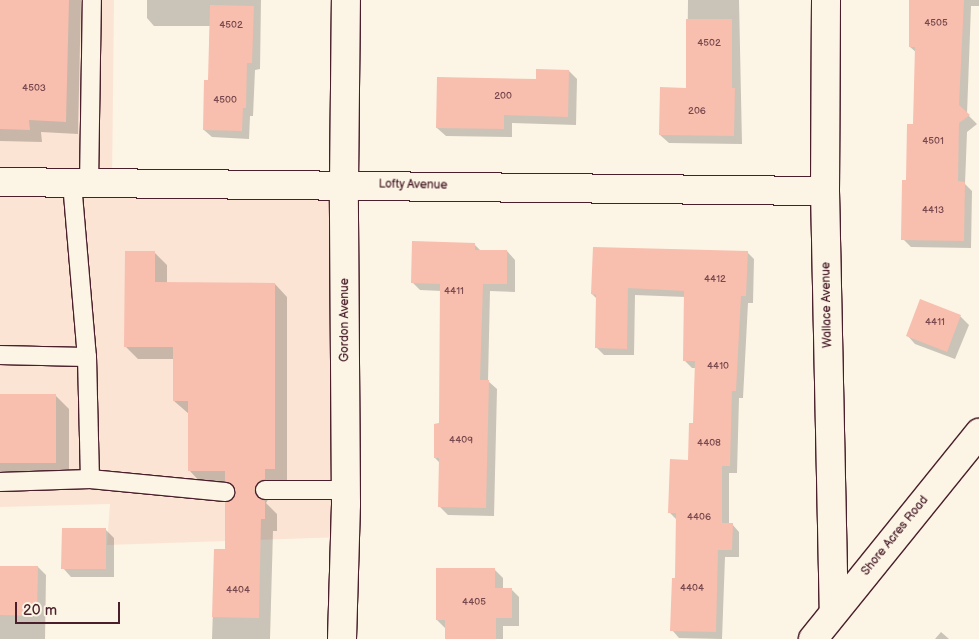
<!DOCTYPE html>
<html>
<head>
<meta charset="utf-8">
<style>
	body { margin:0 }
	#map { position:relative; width:979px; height:639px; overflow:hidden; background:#fcf5e5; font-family:"Balsamiq Sans",sans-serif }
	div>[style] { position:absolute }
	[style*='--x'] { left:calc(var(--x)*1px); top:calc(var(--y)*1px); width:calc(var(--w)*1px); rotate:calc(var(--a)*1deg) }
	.built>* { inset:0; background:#fbe4d4 }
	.shadow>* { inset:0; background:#0003 }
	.building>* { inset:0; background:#f8beae }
	.roads { filter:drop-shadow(1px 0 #4a1f2b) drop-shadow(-1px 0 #4a1f2b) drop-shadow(0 1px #4a1f2b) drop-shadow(0 -1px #4a1f2b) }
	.lane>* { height:18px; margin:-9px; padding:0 9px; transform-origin:9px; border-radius:9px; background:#fcf5e5 }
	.street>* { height:28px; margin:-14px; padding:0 14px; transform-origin:14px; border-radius:14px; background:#fcf5e5 }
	span { translate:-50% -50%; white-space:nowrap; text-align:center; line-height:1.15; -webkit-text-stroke:4px #fcf5e5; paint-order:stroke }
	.number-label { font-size:10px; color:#76474c }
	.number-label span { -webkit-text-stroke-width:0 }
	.street-label { font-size:12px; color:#4a1f2b }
	.scale { position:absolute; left:15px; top:602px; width:105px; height:22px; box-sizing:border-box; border:2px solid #4a1f2b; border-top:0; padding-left:6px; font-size:15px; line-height:18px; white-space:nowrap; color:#4a1f2b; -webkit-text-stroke:4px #fcf5e5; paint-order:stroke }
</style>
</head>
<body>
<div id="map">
	<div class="built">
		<i style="clip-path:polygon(0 0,114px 0,112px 184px,344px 184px,345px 537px,107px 545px,110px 504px,0 507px)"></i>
	</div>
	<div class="shadow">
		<i style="clip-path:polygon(0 0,81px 0,78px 134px,41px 132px,42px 142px,0 141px)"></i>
		<i style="clip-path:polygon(147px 0,261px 0,260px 69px,255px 70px,253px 116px,250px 116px,249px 139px,212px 137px,204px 130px,209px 81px,210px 26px,154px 26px,147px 18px)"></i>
		<i style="clip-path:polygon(688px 0,739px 0,742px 144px,669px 143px,660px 135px,687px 89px)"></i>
		<i style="clip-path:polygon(910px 0,979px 0,979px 6px,971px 6px,967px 114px,977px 124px,967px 132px,965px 184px,972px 191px,971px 248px,911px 247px,903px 239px,914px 125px,917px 53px,910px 47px)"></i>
		<i style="clip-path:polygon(569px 71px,577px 79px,576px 125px,512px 123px,512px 137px,446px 136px,437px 128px,538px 80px)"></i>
		<i style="clip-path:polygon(474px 244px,481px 251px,507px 251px,515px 260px,515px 292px,490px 291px,488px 381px,497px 389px,494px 516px,448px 515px,440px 507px,440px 463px,435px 458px,440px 424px,442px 291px,420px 290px,412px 282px)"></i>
		<i style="clip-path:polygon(154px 252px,167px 265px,167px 284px,275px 284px,287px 297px,287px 481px,277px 481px,277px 492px,272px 493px,266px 503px,277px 514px,277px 531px,273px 531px,270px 639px,212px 639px,215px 550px,226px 550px,236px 490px,229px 483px,201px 483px,189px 470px,189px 414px,174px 401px,174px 359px,138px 359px,126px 347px)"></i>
		<i style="clip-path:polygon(747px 252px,754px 259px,753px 303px,748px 303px,743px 398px,739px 398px,737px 473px,729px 473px,729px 524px,732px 524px,739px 532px,739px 557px,725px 557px,722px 639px,679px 638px,672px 630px,676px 579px,677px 520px,669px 512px,689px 461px,694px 424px,696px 368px,692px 368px,684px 360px,686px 297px,635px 295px,634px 355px,604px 355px,596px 347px,597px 299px,592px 294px)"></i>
		<i style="clip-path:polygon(921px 301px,961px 317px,969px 325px,955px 359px,915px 344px,907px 335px)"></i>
		<i style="clip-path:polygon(0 395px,55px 395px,69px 409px,69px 476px,0 476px)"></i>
		<i style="clip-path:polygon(106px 530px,114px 538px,114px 577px,71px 577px,63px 568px)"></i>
		<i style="clip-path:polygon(0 567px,38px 567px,46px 575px,45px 639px,0 639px)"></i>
		<i style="clip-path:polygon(495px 570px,503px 578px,503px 589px,511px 589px,519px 597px,519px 626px,503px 626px,503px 639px,446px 639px,445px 628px,437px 620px)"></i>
		<i style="clip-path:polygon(941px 632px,949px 639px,935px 639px)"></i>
	</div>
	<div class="building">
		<i style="clip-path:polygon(0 0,69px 0,66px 122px,29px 120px,30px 130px,0 129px)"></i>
		<i style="clip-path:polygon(909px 0,964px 0,959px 105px,970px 115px,959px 123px,958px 181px,965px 182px,964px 241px,901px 240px,902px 180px,906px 180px,907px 124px,913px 124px,915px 47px,909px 47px)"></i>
		<i style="clip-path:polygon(210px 5px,254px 6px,252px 63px,247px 63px,246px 108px,243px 108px,242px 131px,203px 130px,204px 80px,208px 80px)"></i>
		<i style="clip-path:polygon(686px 19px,732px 19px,732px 88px,735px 88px,734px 136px,659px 135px,660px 87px,686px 88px)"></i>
		<i style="clip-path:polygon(536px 69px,569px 70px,568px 117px,504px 115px,504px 129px,436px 128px,437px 77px,536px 79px)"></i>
		<i style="clip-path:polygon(412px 241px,475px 243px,475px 250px,507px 250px,507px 284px,483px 284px,480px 380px,489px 380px,486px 508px,438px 507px,439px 458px,434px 458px,434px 424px,439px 423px,440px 284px,411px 283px)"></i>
		<i style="clip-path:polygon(593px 247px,748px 251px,746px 296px,741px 296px,736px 391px,732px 391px,730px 466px,722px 466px,722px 523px,733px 523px,732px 550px,718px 550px,716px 632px,670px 631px,672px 578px,675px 578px,676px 513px,668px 513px,670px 459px,688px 460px,689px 423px,693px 423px,695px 361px,683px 361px,684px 291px,628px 288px,627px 349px,595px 348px,596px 295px,591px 294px)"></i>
		<i style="clip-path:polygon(125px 251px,155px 251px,155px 282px,275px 283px,275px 469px,265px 469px,265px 479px,259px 481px,254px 490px,256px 496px,265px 501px,265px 519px,261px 519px,259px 618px,212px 617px,214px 549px,225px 549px,225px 502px,234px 498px,235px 488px,225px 481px,225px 471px,188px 471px,188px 401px,173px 401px,173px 347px,124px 347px)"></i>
		<i style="clip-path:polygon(920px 299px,961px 315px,947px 352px,906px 336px)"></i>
		<i style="clip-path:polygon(0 394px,56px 394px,56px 463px,0 463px)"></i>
		<i style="clip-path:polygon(62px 528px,106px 528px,106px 569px,61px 569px)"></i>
		<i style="clip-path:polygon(0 566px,38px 566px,37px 616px,0 615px)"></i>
		<i style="clip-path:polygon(436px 568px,495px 568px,495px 588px,512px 588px,512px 618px,496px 618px,496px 639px,445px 639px,445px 620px,436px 620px)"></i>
	</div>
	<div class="roads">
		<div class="lane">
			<i style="--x:72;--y:183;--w:175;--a:85.1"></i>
			<i style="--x:89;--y:184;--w:184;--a:-89.1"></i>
			<i style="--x:0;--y:355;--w:87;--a:1.3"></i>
			<i style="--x:87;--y:357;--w:122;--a:88.6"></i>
			<i style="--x:0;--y:482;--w:90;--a:-1.9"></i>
			<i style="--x:90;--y:479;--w:136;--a:5.5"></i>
			<i style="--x:265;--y:490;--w:81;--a:0"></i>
		</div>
		<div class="street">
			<i style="--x:826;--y:0;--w:191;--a:90.3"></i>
			<i style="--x:825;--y:191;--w:420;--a:88.8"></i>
			<i style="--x:0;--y:182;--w:825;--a:0.63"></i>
			<i style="--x:342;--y:639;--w:135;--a:-88.3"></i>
			<i style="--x:346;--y:504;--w:320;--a:-90.4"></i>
			<i style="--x:344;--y:184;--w:184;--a:-89.4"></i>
			<i style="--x:813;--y:639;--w:265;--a:-51.1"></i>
		</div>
	</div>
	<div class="number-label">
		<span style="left:936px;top:24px">4505</span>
		<span style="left:231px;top:26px">4502</span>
		<span style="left:709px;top:44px">4502</span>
		<span style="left:34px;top:89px">4503</span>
		<span style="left:503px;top:97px">200</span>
		<span style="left:225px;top:101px">4500</span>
		<span style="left:697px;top:112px">206</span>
		<span style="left:933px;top:142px">4501</span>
		<span style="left:933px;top:211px">4413</span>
		<span style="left:715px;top:280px">4412</span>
		<span style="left:454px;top:292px">4411</span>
		<span style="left:935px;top:323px">4411</span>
		<span style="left:718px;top:367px">4410</span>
		<span style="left:461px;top:441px">4409</span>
		<span style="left:709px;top:444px">4408</span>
		<span style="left:699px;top:518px">4406</span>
		<span style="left:692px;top:589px">4404</span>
		<span style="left:238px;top:591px">4404</span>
		<span style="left:474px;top:603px">4405</span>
	</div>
	<div class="street-label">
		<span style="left:413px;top:185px;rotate:1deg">Lofty Avenue</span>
		<span style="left:827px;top:305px;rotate:-91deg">Wallace Avenue</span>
		<span style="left:345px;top:320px;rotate:-90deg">Gordon Avenue</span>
		<span style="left:895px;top:536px;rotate:-51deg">Shore Acres Road</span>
	</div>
	<div class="scale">20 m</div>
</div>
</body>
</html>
